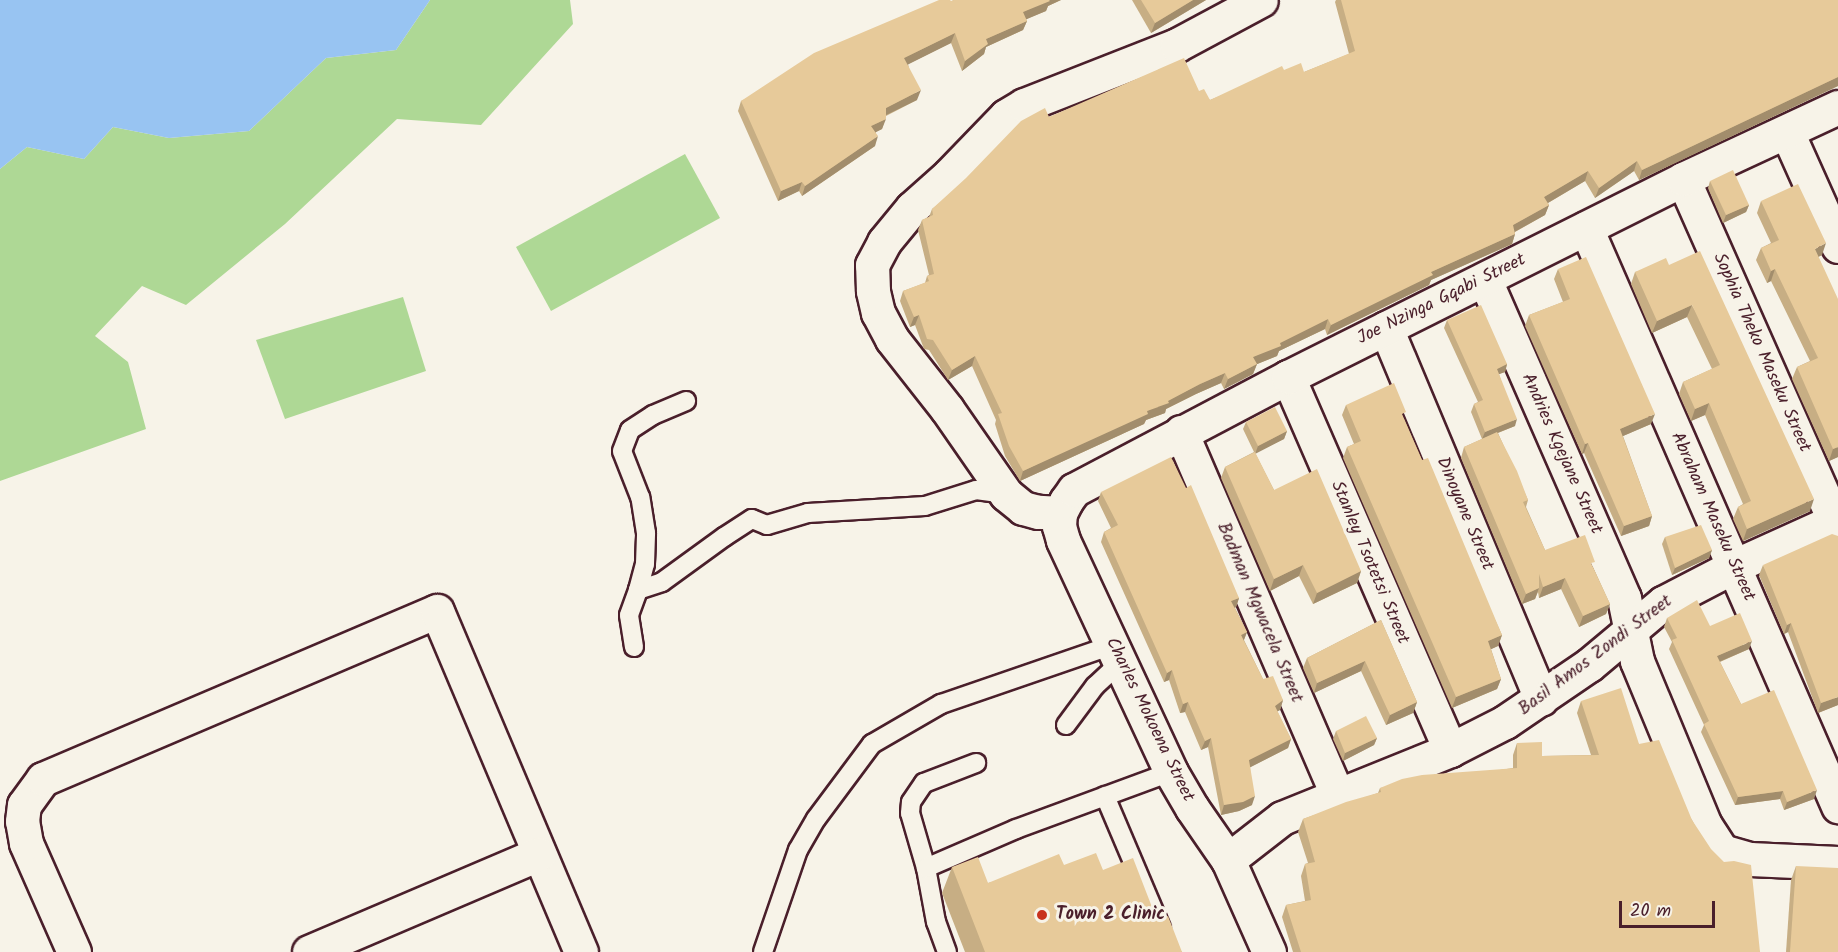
<!DOCTYPE html>
<html>
<head>
<meta charset="utf-8">
<style>
	body { margin:0 }
	#map { position:relative; width:1838px; height:952px; overflow:hidden; background:#f7f3e8; font-family:Kalam,sans-serif }
	div>[style] { position:absolute }
	[style*='--x'] { left:calc(var(--x)*1px); top:calc(var(--y)*1px); width:calc(var(--w)*1px); rotate:calc(var(--a)*1deg) }
	.green>* { inset:0; background:#aed895 }
	.water>* { inset:0; background:#98c4f2 }
	.roads { filter:drop-shadow(2px 0 #4a1f2b) drop-shadow(-2px 0 #4a1f2b) drop-shadow(0 2px #4a1f2b) drop-shadow(0 -2px #4a1f2b) }
	.service>* { height:18px; margin:-9px; padding:0 9px; transform-origin:9px; border-radius:9px; background:#f7f3e8 }
	.minor>* { height:33px; margin:-16.5px; padding:0 16.5px; transform-origin:16.5px; border-radius:16.5px; background:#f7f3e8 }
	.wall>* { inset:0; background:#c7ae84 }
	.shaded-wall>* { inset:0; background:#a28d6c }
	.building>* { inset:0; background:#e7ca9a }
	.dots>* { width:16px; height:16px; translate:-50% -50%; box-sizing:border-box; border:3px solid #f7f3e8; border-radius:50% }
	span { translate:-50% -50%; white-space:nowrap; text-align:center; line-height:1.15; -webkit-text-stroke:6px #f7f3e8; paint-order:stroke }
	.street-label { font-size:18px; color:#4a1f2b }
	.poi-label { font-size:18px; color:#4a1f2b; font-weight:700 }
	.left { translate:0 -50%; text-align:left }
	.scale { position:absolute; left:1619px; top:901px; width:96px; height:27px; box-sizing:border-box; border:3px solid #4a1f2b; border-top:0; padding-left:8px; font-size:18px; line-height:21px; white-space:nowrap; color:#4a1f2b; -webkit-text-stroke:4px #f7f3e8; paint-order:stroke }
</style>
</head>
<body>
<div id="map">
	<div class="green">
		<i style="clip-path:polygon(430px 0,570px 0,573px 24px,481px 125px,397px 119px,285px 224px,186px 305px,142px 286px,95px 336px,128px 362px,146px 429px,0 481px,0 169px,27px 147px,84px 159px,113px 127px,169px 138px,249px 131px,326px 58px,396px 50px)"></i>
		<i style="clip-path:polygon(685px 154px,720px 218px,551px 311px,516px 247px)"></i>
		<i style="clip-path:polygon(403px 297px,426px 371px,285px 419px,256px 340px)"></i>
	</div>
	<div class="water">
		<i style="clip-path:polygon(0 0,430px 0,396px 50px,326px 58px,249px 131px,169px 138px,113px 127px,84px 159px,27px 147px,0 169px)"></i>
	</div>
	<div class="roads">
		<div class="service">
			<i style="--x:638;--y:590;--w:27;--a:-75"></i>
			<i style="--x:645;--y:564;--w:31;--a:-88"></i>
			<i style="--x:646;--y:533;--w:36;--a:-99"></i>
			<i style="--x:640;--y:497;--w:49;--a:-111.4"></i>
			<i style="--x:622;--y:451;--w:22;--a:-69"></i>
			<i style="--x:630;--y:430;--w:27;--a:-33"></i>
			<i style="--x:653;--y:415;--w:36;--a:-23"></i>
			<i style="--x:634;--y:647;--w:32;--a:-99"></i>
			<i style="--x:629;--y:615;--w:27;--a:-70"></i>
			<i style="--x:638;--y:590;--w:25;--a:-18"></i>
			<i style="--x:662;--y:582;--w:77;--a:-36"></i>
			<i style="--x:724;--y:537;--w:33;--a:-33"></i>
			<i style="--x:752;--y:519;--w:16;--a:22"></i>
			<i style="--x:767;--y:525;--w:43;--a:-16.3"></i>
			<i style="--x:808;--y:513;--w:117;--a:-3.4"></i>
			<i style="--x:925;--y:506;--w:53;--a:-17.4"></i>
			<i style="--x:976;--y:490;--w:30;--a:8"></i>
			<i style="--x:1066;--y:725;--w:49;--a:-53.4"></i>
			<i style="--x:1095;--y:686;--w:34;--a:-43"></i>
			<i style="--x:1105;--y:796;--w:143;--a:67"></i>
			<i style="--x:926;--y:868;--w:57;--a:-106.2"></i>
			<i style="--x:910;--y:813;--w:11;--a:-85"></i>
			<i style="--x:911;--y:802;--w:23;--a:-56"></i>
			<i style="--x:924;--y:783;--w:56;--a:-21"></i>
			<i style="--x:763;--y:952;--w:108;--a:-71.1"></i>
			<i style="--x:798;--y:850;--w:36;--a:-60"></i>
			<i style="--x:816;--y:819;--w:94;--a:-53.3"></i>
			<i style="--x:872;--y:744;--w:80;--a:-30.1"></i>
			<i style="--x:941;--y:704;--w:181;--a:-19"></i>
			<i style="--x:947;--y:952;--w:32;--a:-110"></i>
			<i style="--x:936;--y:922;--w:55;--a:-100.5"></i>
			<i style="--x:926;--y:868;--w:98;--a:-23.4"></i>
			<i style="--x:1016;--y:829;--w:165;--a:-20.2"></i>
		</div>
		<div class="minor">
			<i style="--x:1787;--y:132;--w:125;--a:65.9"></i>
			<i style="--x:1683;--y:179;--w:382;--a:66.1"></i>
			<i style="--x:1586;--y:228;--w:631;--a:66.44"></i>
			<i style="--x:1485;--y:280;--w:347;--a:66.4"></i>
			<i style="--x:1624;--y:598;--w:64;--a:78.3"></i>
			<i style="--x:1637;--y:661;--w:178;--a:67.5"></i>
			<i style="--x:1705;--y:825;--w:31;--a:57"></i>
			<i style="--x:1722;--y:851;--w:29;--a:16"></i>
			<i style="--x:1750;--y:859;--w:88;--a:2.6"></i>
			<i style="--x:1386;--y:328;--w:402;--a:67.3"></i>
			<i style="--x:1288;--y:377;--w:407;--a:66.5"></i>
			<i style="--x:1181;--y:432;--w:395;--a:66.7"></i>
			<i style="--x:1060;--y:513;--w:22;--a:-177"></i>
			<i style="--x:1038;--y:512;--w:16;--a:-165"></i>
			<i style="--x:1023;--y:508;--w:22;--a:-141"></i>
			<i style="--x:1006;--y:494;--w:103;--a:-124.8"></i>
			<i style="--x:947;--y:409;--w:89;--a:-128.2"></i>
			<i style="--x:892;--y:339;--w:30;--a:-118"></i>
			<i style="--x:878;--y:313;--w:23;--a:-103"></i>
			<i style="--x:873;--y:291;--w:26;--a:-92"></i>
			<i style="--x:872;--y:265;--w:26;--a:-62"></i>
			<i style="--x:884;--y:242;--w:44;--a:-50.5"></i>
			<i style="--x:912;--y:208;--w:50;--a:-41.7"></i>
			<i style="--x:949;--y:175;--w:82;--a:-46"></i>
			<i style="--x:1006;--y:116;--w:21;--a:-31"></i>
			<i style="--x:1024;--y:105;--w:164;--a:-21.4"></i>
			<i style="--x:1177;--y:45;--w:95;--a:-28.2"></i>
			<i style="--x:1228;--y:860;--w:68;--a:-37.9"></i>
			<i style="--x:1282;--y:818;--w:181;--a:-22"></i>
			<i style="--x:1450;--y:750;--w:62;--a:-27"></i>
			<i style="--x:1505;--y:722;--w:102;--a:-34.2"></i>
			<i style="--x:1589;--y:665;--w:97;--a:-40"></i>
			<i style="--x:1663;--y:603;--w:80;--a:-27.5"></i>
			<i style="--x:1734;--y:566;--w:114;--a:-24.3"></i>
			<i style="--x:74;--y:952;--w:119;--a:-113.8"></i>
			<i style="--x:26;--y:843;--w:22;--a:-100"></i>
			<i style="--x:22;--y:821;--w:16;--a:-83"></i>
			<i style="--x:24;--y:805;--w:32;--a:-54"></i>
			<i style="--x:43;--y:779;--w:428;--a:-23.1"></i>
			<i style="--x:437;--y:611;--w:370;--a:67.1"></i>
			<i style="--x:309;--y:952;--w:250;--a:-23.1"></i>
			<i style="--x:1269;--y:952;--w:101;--a:-114"></i>
			<i style="--x:1228;--y:860;--w:63;--a:-124.7"></i>
			<i style="--x:1192;--y:808;--w:42;--a:-120.3"></i>
			<i style="--x:1171;--y:772;--w:256;--a:-115"></i>
			<i style="--x:1063;--y:540;--w:15;--a:-106"></i>
			<i style="--x:1059;--y:526;--w:13;--a:-86"></i>
			<i style="--x:1060;--y:513;--w:13;--a:-63"></i>
			<i style="--x:1066;--y:501;--w:14;--a:-54"></i>
			<i style="--x:1074;--y:490;--w:242;--a:-27.8"></i>
			<i style="--x:1288;--y:377;--w:442;--a:-26.6"></i>
			<i style="--x:1683;--y:179;--w:171;--a:-24.9"></i>
		</div>
	</div>
	<div class="wall">
		<i style="clip-path:polygon(954px 0,1061px 0,1048px 6px,1046px 11px,1026px 19px,1027px 21px,1023px 30px,986px 47px,984px 54px,962px 71px,951px 43px,908px 64px,917px 100px,886px 116px,882px 129px,876px 132px,875px 146px,802px 196px,799px 191px,778px 201px,738px 111px,741px 101px)"></i>
		<i style="clip-path:polygon(1132px 0,1206px 0,1151px 33px)"></i>
		<i style="clip-path:polygon(1336px 0,1838px 0,1838px 86px,1639px 180px,1634px 171px,1595px 198px,1585px 181px,1548px 203px,1549px 205px,1545px 215px,1515px 232px,1515px 234px,1512px 244px,1431px 280px,1429px 285px,1327px 335px,1325px 329px,1279px 351px,1277px 356px,1257px 364px,1253px 374px,1224px 389px,1221px 383px,1196px 394px,1166px 409px,1165px 413px,1146px 420px,1144px 424px,1020px 481px,1005px 456px,995px 424px,996px 420px,972px 366px,948px 380px,929px 350px,924px 349px,915px 325px,910px 327px,900px 301px,903px 291px,925px 283px,927px 276px,929px 275px,918px 230px,922px 220px,929px 217px,932px 209px,1049px 117px,1199px 91px,1210px 100px,1284px 70px,1304px 72px,1349px 54px,1335px 2px)"></i>
		<i style="clip-path:polygon(1710px 181px,1749px 205px,1746px 212px,1723px 223px,1708px 188px)"></i>
		<i style="clip-path:polygon(1761px 201px,1822px 255px,1818px 257px,1838px 457px,1829px 461px,1792px 379px,1797px 367px,1810px 361px,1771px 281px,1767px 283px,1756px 260px,1761px 248px,1771px 243px,1757px 213px)"></i>
		<i style="clip-path:polygon(1669px 265px,1810px 511px,1743px 541px,1733px 519px,1738px 507px,1743px 504px,1705px 415px,1691px 421px,1679px 394px,1683px 382px,1712px 369px,1687px 317px,1652px 333px,1631px 284px,1635px 272px)"></i>
		<i style="clip-path:polygon(1558px 269px,1651px 424px,1623px 436px,1652px 516px,1649px 526px,1621px 536px,1584px 453px,1582px 454px,1525px 326px,1529px 315px,1563px 302px,1554px 279px)"></i>
		<i style="clip-path:polygon(1447px 320px,1507px 364px,1505px 372px,1499px 374px,1515px 426px,1498px 433px,1528px 500px,1526px 507px,1545px 550px,1593px 567px,1610px 604px,1606px 614px,1579px 627px,1561px 589px,1539px 598px,1538px 592px,1535px 599px,1522px 604px,1461px 458px,1464px 447px,1482px 439px,1471px 412px,1474px 404px,1478px 402px,1444px 328px)"></i>
		<i style="clip-path:polygon(1346px 405px,1404px 419px,1422px 460px,1502px 635px,1498px 646px,1491px 649px,1501px 679px,1497px 689px,1452px 708px,1343px 458px,1347px 447px,1354px 444px,1342px 415px)"></i>
		<i style="clip-path:polygon(1246px 422px,1287px 431px,1284px 439px,1255px 453px,1274px 490px,1361px 571px,1357px 583px,1313px 604px,1299px 576px,1270px 591px,1221px 478px,1225px 467px,1254px 452px,1243px 429px)"></i>
		<i style="clip-path:polygon(1101px 492px,1239px 598px,1236px 607px,1235px 608px,1247px 632px,1244px 640px,1263px 679px,1283px 700px,1280px 710px,1277px 711px,1291px 739px,1288px 748px,1250px 767px,1252px 805px,1239px 811px,1221px 815px,1208px 747px,1201px 750px,1185px 712px,1180px 713px,1169px 680px,1164px 682px,1101px 542px,1104px 532px,1111px 528px,1098px 501px)"></i>
		<i style="clip-path:polygon(1665px 537px,1712px 550px,1709px 558px,1672px 575px,1662px 544px)"></i>
		<i style="clip-path:polygon(1763px 565px,1838px 705px,1818px 713px,1788px 632px,1784px 634px,1759px 575px)"></i>
		<i style="clip-path:polygon(1667px 618px,1710px 626px,1749px 649px,1720px 662px,1741px 704px,1814px 799px,1784px 810px,1780px 799px,1735px 805px,1701px 732px,1704px 725px,1669px 649px,1672px 642px,1664px 627px)"></i>
		<i style="clip-path:polygon(1381px 620px,1417px 702px,1413px 713px,1386px 725px,1361px 671px,1314px 693px,1303px 668px,1307px 658px)"></i>
		<i style="clip-path:polygon(1581px 701px,1639px 744px,1692px 820px,1760px 952px,1293px 952px,1282px 917px,1286px 905px,1305px 901px,1301px 876px,1305px 864px,1308px 863px,1298px 832px,1303px 819px,1378px 793px,1380px 788px,1513px 768px,1513px 755px,1517px 743px,1542px 756px,1591px 755px,1577px 713px)"></i>
		<i style="clip-path:polygon(1336px 731px,1377px 738px,1374px 745px,1343px 761px,1333px 739px)"></i>
		<i style="clip-path:polygon(1064px 865px,1103px 870px,1157px 920px,1182px 952px,965px 952px,942px 893px,952px 867px,988px 883px)"></i>
		<i style="clip-path:polygon(1796px 866px,1838px 952px,1786px 952px,1791px 880px)"></i>
	</div>
	<div class="shaded-wall">
		<i style="clip-path:polygon(1047px 0,1061px 0,1048px 6px,1046px 11px,1020px 22px,1023px 12px)"></i>
		<i style="clip-path:polygon(1193px 0,1206px 0,1151px 33px,1155px 23px)"></i>
		<i style="clip-path:polygon(1027px 21px,1023px 30px,986px 47px,984px 54px,962px 71px,965px 61px,986px 39px)"></i>
		<i style="clip-path:polygon(955px 33px,951px 43px,901px 68px,904px 58px)"></i>
		<i style="clip-path:polygon(1838px 77px,1838px 86px,1639px 180px,1642px 170px)"></i>
		<i style="clip-path:polygon(921px 90px,917px 100px,882px 117px,886px 108px)"></i>
		<i style="clip-path:polygon(886px 119px,882px 129px,868px 136px,871px 126px)"></i>
		<i style="clip-path:polygon(878px 136px,875px 146px,802px 196px,805px 186px)"></i>
		<i style="clip-path:polygon(1637px 161px,1634px 171px,1595px 198px,1599px 188px)"></i>
		<i style="clip-path:polygon(1588px 171px,1585px 181px,1541px 207px,1544px 197px)"></i>
		<i style="clip-path:polygon(802px 182px,799px 191px,778px 201px,781px 191px)"></i>
		<i style="clip-path:polygon(1549px 205px,1545px 215px,1509px 235px,1513px 225px)"></i>
		<i style="clip-path:polygon(1749px 205px,1746px 212px,1723px 223px,1726px 215px)"></i>
		<i style="clip-path:polygon(1515px 234px,1512px 244px,1431px 280px,1429px 285px,1327px 335px,1331px 325px,1431px 272px)"></i>
		<i style="clip-path:polygon(1826px 243px,1822px 255px,1810px 261px,1815px 249px)"></i>
		<i style="clip-path:polygon(1775px 269px,1771px 281px,1767px 283px,1771px 271px)"></i>
		<i style="clip-path:polygon(1692px 305px,1687px 317px,1652px 333px,1657px 321px)"></i>
		<i style="clip-path:polygon(919px 315px,915px 325px,910px 327px,914px 317px)"></i>
		<i style="clip-path:polygon(1328px 319px,1325px 329px,1279px 351px,1277px 356px,1250px 367px,1253px 357px,1280px 343px)"></i>
		<i style="clip-path:polygon(975px 356px,972px 366px,948px 380px,952px 370px)"></i>
		<i style="clip-path:polygon(1257px 364px,1253px 374px,1224px 389px,1228px 379px)"></i>
		<i style="clip-path:polygon(1507px 364px,1505px 372px,1494px 376px,1497px 369px)"></i>
		<i style="clip-path:polygon(1225px 373px,1221px 383px,1196px 394px,1166px 409px,1165px 413px,1146px 420px,1144px 424px,1020px 481px,1023px 471px,1147px 411px,1200px 384px)"></i>
		<i style="clip-path:polygon(1709px 403px,1705px 415px,1691px 421px,1695px 409px)"></i>
		<i style="clip-path:polygon(1655px 414px,1651px 424px,1616px 439px,1620px 429px)"></i>
		<i style="clip-path:polygon(1517px 419px,1515px 426px,1482px 439px,1485px 432px)"></i>
		<i style="clip-path:polygon(1287px 431px,1284px 439px,1255px 454px,1258px 446px)"></i>
		<i style="clip-path:polygon(1588px 443px,1584px 453px,1582px 454px,1585px 444px)"></i>
		<i style="clip-path:polygon(1838px 447px,1838px 457px,1829px 461px,1833px 449px)"></i>
		<i style="clip-path:polygon(1814px 499px,1810px 511px,1743px 541px,1747px 529px)"></i>
		<i style="clip-path:polygon(1652px 516px,1649px 526px,1621px 536px,1624px 526px)"></i>
		<i style="clip-path:polygon(1712px 550px,1709px 558px,1672px 575px,1675px 568px)"></i>
		<i style="clip-path:polygon(1303px 565px,1299px 576px,1270px 591px,1274px 579px)"></i>
		<i style="clip-path:polygon(1361px 571px,1357px 583px,1313px 604px,1317px 593px)"></i>
		<i style="clip-path:polygon(1565px 578px,1561px 589px,1539px 598px,1543px 587px)"></i>
		<i style="clip-path:polygon(1539px 588px,1535px 599px,1522px 604px,1526px 594px)"></i>
		<i style="clip-path:polygon(1239px 598px,1236px 607px,1228px 611px,1231px 601px)"></i>
		<i style="clip-path:polygon(1610px 604px,1606px 614px,1579px 627px,1583px 616px)"></i>
		<i style="clip-path:polygon(1791px 623px,1788px 632px,1784px 634px,1787px 625px)"></i>
		<i style="clip-path:polygon(1247px 632px,1243px 642px,1241px 635px)"></i>
		<i style="clip-path:polygon(1502px 635px,1498px 646px,1485px 652px,1488px 641px)"></i>
		<i style="clip-path:polygon(1752px 641px,1749px 649px,1714px 664px,1717px 656px)"></i>
		<i style="clip-path:polygon(1365px 661px,1361px 671px,1314px 693px,1317px 683px)"></i>
		<i style="clip-path:polygon(1172px 670px,1169px 680px,1164px 682px,1167px 673px)"></i>
		<i style="clip-path:polygon(1501px 679px,1497px 689px,1452px 708px,1456px 697px)"></i>
		<i style="clip-path:polygon(1838px 697px,1838px 705px,1818px 713px,1821px 703px)"></i>
		<i style="clip-path:polygon(1283px 700px,1280px 710px,1271px 715px,1275px 706px)"></i>
		<i style="clip-path:polygon(1188px 702px,1185px 712px,1180px 713px,1183px 704px)"></i>
		<i style="clip-path:polygon(1417px 702px,1413px 713px,1386px 725px,1390px 715px)"></i>
		<i style="clip-path:polygon(1211px 738px,1208px 747px,1201px 750px,1205px 741px)"></i>
		<i style="clip-path:polygon(1377px 738px,1374px 745px,1343px 761px,1345px 753px)"></i>
		<i style="clip-path:polygon(1291px 739px,1288px 748px,1245px 770px,1249px 760px)"></i>
		<i style="clip-path:polygon(1817px 790px,1814px 799px,1784px 810px,1787px 802px)"></i>
		<i style="clip-path:polygon(1783px 791px,1780px 799px,1735px 805px,1738px 797px)"></i>
		<i style="clip-path:polygon(1255px 796px,1252px 805px,1239px 811px,1221px 815px,1224px 805px)"></i>
	</div>
	<div class="building">
		<i style="clip-path:polygon(939px 0,950px 0,951px 1px,954px 0,1049px 0,1050px 1px,1023px 12px,1027px 21px,986px 39px,988px 44px,965px 61px,955px 33px,904px 58px,921px 90px,886px 108px,886px 119px,871px 126px,878px 136px,805px 186px,802px 182px,781px 191px,741px 101px,814px 53px)"></i>
		<i style="clip-path:polygon(1141px 0,1193px 0,1155px 23px)"></i>
		<i style="clip-path:polygon(1341px 0,1838px 0,1838px 77px,1642px 170px,1637px 161px,1599px 188px,1588px 171px,1544px 197px,1549px 205px,1513px 225px,1515px 234px,1431px 272px,1433px 275px,1331px 325px,1328px 319px,1280px 343px,1281px 346px,1253px 357px,1257px 364px,1228px 379px,1225px 373px,1200px 384px,1168px 401px,1169px 403px,1147px 411px,1148px 414px,1023px 471px,1009px 446px,998px 414px,1002px 413px,975px 356px,952px 370px,933px 340px,927px 339px,919px 315px,914px 317px,903px 291px,929px 281px,927px 276px,934px 274px,922px 220px,933px 215px,932px 209px,966px 178px,1021px 121px,1045px 108px,1049px 117px,1184px 58px,1199px 91px,1204px 89px,1210px 100px,1282px 66px,1284px 70px,1301px 63px,1304px 72px,1355px 51px)"></i>
		<i style="clip-path:polygon(1733px 170px,1749px 205px,1726px 215px,1710px 181px)"></i>
		<i style="clip-path:polygon(1798px 184px,1826px 243px,1815px 249px,1838px 299px,1838px 447px,1833px 449px,1797px 367px,1818px 358px,1775px 269px,1771px 271px,1761px 248px,1779px 240px,1761px 201px)"></i>
		<i style="clip-path:polygon(1700px 251px,1814px 499px,1747px 529px,1738px 507px,1751px 501px,1709px 403px,1695px 409px,1683px 382px,1720px 365px,1692px 305px,1657px 321px,1635px 272px,1666px 258px,1669px 265px)"></i>
		<i style="clip-path:polygon(1586px 257px,1655px 414px,1620px 429px,1652px 516px,1624px 526px,1588px 443px,1585px 444px,1529px 315px,1570px 299px,1558px 269px)"></i>
		<i style="clip-path:polygon(1481px 305px,1507px 364px,1497px 369px,1517px 419px,1485px 432px,1474px 404px,1483px 400px,1447px 320px)"></i>
		<i style="clip-path:polygon(1394px 383px,1406px 412px,1402px 414px,1422px 460px,1428px 458px,1502px 635px,1488px 641px,1501px 679px,1456px 697px,1347px 447px,1361px 441px,1346px 405px)"></i>
		<i style="clip-path:polygon(1275px 407px,1287px 431px,1258px 446px,1246px 422px)"></i>
		<i style="clip-path:polygon(1497px 432px,1517px 471px,1528px 500px,1523px 502px,1545px 550px,1585px 535px,1595px 562px,1591px 563px,1610px 604px,1583px 616px,1565px 578px,1543px 587px,1539px 574px,1539px 588px,1526px 594px,1464px 447px)"></i>
		<i style="clip-path:polygon(1255px 452px,1274px 490px,1317px 469px,1361px 571px,1317px 593px,1303px 565px,1274px 579px,1225px 467px)"></i>
		<i style="clip-path:polygon(1171px 457px,1186px 488px,1191px 485px,1239px 598px,1231px 601px,1247px 632px,1241px 635px,1263px 679px,1273px 676px,1283px 700px,1275px 706px,1291px 739px,1249px 760px,1255px 796px,1243px 802px,1224px 805px,1211px 738px,1205px 741px,1188px 702px,1183px 704px,1172px 670px,1167px 673px,1104px 532px,1118px 525px,1101px 492px)"></i>
		<i style="clip-path:polygon(1701px 525px,1712px 550px,1675px 568px,1665px 537px)"></i>
		<i style="clip-path:polygon(1832px 534px,1838px 536px,1838px 697px,1821px 703px,1791px 623px,1787px 625px,1763px 565px)"></i>
		<i style="clip-path:polygon(1697px 600px,1710px 626px,1740px 613px,1752px 641px,1717px 656px,1741px 704px,1774px 690px,1817px 790px,1787px 802px,1783px 791px,1738px 797px,1704px 724px,1709px 721px,1672px 640px,1677px 638px,1667px 618px)"></i>
		<i style="clip-path:polygon(1381px 620px,1417px 702px,1390px 715px,1365px 661px,1317px 683px,1307px 658px)"></i>
		<i style="clip-path:polygon(1621px 688px,1639px 744px,1659px 740px,1692px 820px,1711px 849px,1724px 862px,1734px 861px,1751px 865px,1760px 952px,1301px 952px,1286px 905px,1311px 900px,1305px 864px,1315px 862px,1303px 819px,1346px 802px,1381px 792px,1380px 788px,1402px 779px,1422px 775px,1517px 768px,1517px 743px,1542px 742px,1542px 756px,1599px 755px,1581px 701px)"></i>
		<i style="clip-path:polygon(1366px 716px,1377px 738px,1345px 753px,1336px 731px)"></i>
		<i style="clip-path:polygon(1096px 853px,1103px 870px,1133px 858px,1157px 920px,1168px 916px,1182px 952px,985px 952px,952px 867px,978px 857px,988px 883px,1059px 854px,1064px 865px)"></i>
		<i style="clip-path:polygon(1796px 866px,1838px 868px,1838px 952px,1790px 952px)"></i>
	</div>
	<div class="dots">
		<i style="left:1042px;top:915px;background:#c8321e"></i>
	</div>
	<div class="street-label">
		<span style="left:1442px;top:300px;rotate:-26deg">Joe Nzinga Gqabi Street</span>
		<span style="left:1761px;top:353px;rotate:66deg">Sophia Theko Maseku Street</span>
		<span style="left:1561px;top:454px;rotate:66deg">Andries Kgejane Street</span>
		<span style="left:1464px;top:514px;rotate:67deg">Dinoyane Street</span>
		<span style="left:1712px;top:517px;rotate:66deg">Abraham Maseku Street</span>
		<span style="left:1369px;top:563px;rotate:67deg">Stanley Tsotetsi Street</span>
		<span style="left:1259px;top:613px;rotate:67deg">Badman Mgwacela Street</span>
		<span style="left:1596px;top:656px;rotate:-37deg">Basil Amos Zondi Street</span>
		<span style="left:1149px;top:720px;rotate:64deg">Charles Mokoena Street</span>
	</div>
	<div class="poi-label">
		<span class="left" style="left:1056px;top:915px">Town 2 Clinic</span>
	</div>
	<div class="scale">20 m</div>
</div>
</body>
</html>
